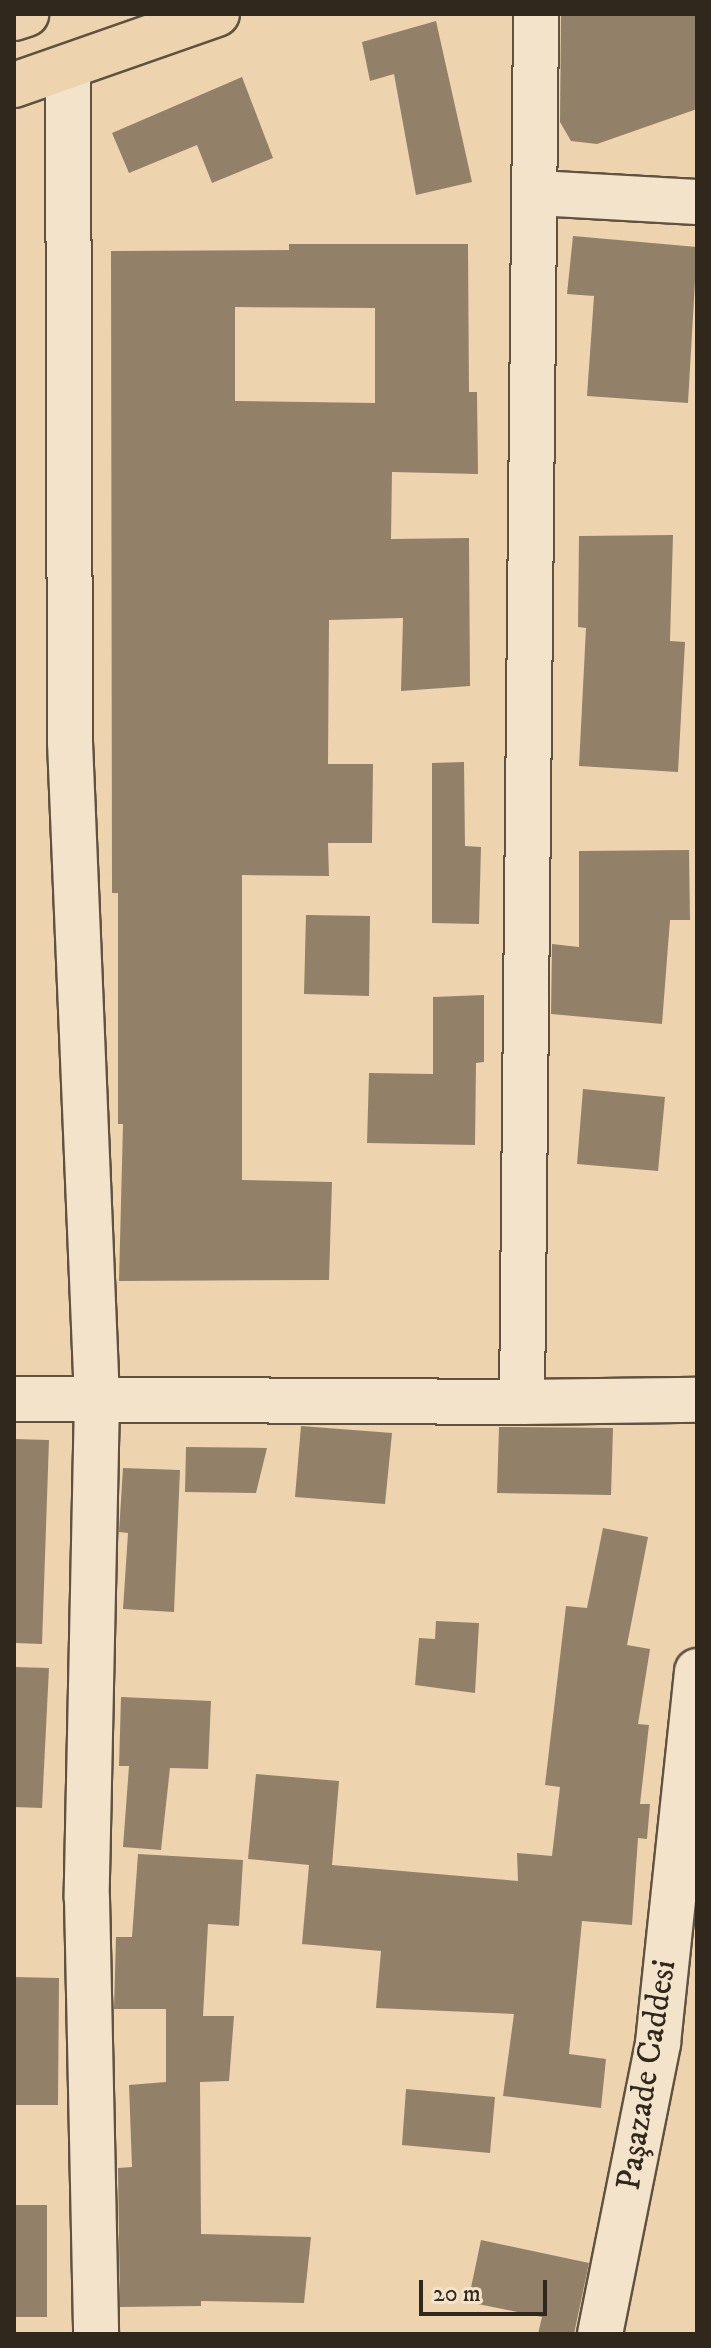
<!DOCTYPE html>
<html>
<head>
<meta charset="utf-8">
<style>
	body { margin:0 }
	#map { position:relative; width:711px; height:2348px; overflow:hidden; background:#edd4ae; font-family:"IM FELL DW Pica",serif }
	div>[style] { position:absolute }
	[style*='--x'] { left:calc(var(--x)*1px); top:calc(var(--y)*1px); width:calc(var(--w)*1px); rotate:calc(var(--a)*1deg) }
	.building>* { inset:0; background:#928168 }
	.roads { filter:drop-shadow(2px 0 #5f5241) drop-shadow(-2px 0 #5f5241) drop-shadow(0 2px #5f5241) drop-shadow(0 -2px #5f5241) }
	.minor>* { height:44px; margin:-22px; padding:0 22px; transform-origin:22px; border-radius:22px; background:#f3e3ca }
	.major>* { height:44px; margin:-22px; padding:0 22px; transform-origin:22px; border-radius:22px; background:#edd4ae }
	span { translate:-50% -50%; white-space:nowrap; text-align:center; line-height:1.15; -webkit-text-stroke:6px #f3e3ca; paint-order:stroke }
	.street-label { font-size:34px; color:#30271d }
	.frame { position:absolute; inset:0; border:16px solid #30271d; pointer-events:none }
	.scale { position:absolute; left:419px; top:2280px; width:128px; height:36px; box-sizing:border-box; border:4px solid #30271d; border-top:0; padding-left:10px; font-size:24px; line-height:28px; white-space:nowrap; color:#30271d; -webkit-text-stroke:6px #f3e3ca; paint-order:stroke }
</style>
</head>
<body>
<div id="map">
	<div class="building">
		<i style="clip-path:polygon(561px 14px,697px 14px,697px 109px,597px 144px,571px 141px,560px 122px)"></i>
		<i style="clip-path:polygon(436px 21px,472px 182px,416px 195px,394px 74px,370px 81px,362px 42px)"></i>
		<i style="clip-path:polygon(242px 77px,273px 158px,212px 183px,197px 145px,129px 173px,112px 133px)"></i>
		<i style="clip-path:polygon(573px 236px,697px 247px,688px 403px,587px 396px,594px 296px,567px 294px)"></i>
		<i style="clip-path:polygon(evenodd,289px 244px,468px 244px,469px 392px,477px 392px,478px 474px,392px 472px,391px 539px,469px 538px,470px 686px,401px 691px,403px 618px,329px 620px,328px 764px,373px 764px,372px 843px,328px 843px,329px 876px,242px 875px,242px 1180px,332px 1182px,329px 1280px,119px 1281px,123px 1124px,118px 1124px,118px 893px,112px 893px,111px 251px,289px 250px,289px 244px,235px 307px,375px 308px,375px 403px,235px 401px,235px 307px)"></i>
		<i style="clip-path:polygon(673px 535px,670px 641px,685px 642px,678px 772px,579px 766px,586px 628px,578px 627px,579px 536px)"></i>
		<i style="clip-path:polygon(464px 762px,465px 846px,481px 847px,479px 924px,432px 923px,432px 763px)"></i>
		<i style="clip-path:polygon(689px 850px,690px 920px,670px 920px,662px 1024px,551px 1014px,552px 944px,579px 947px,579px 851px)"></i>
		<i style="clip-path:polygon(306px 915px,370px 916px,369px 996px,304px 994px)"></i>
		<i style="clip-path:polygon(484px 995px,484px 1062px,476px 1063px,475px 1145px,367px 1143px,369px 1073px,433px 1074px,433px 997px)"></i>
		<i style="clip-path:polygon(583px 1089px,665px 1097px,658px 1171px,577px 1164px)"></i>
		<i style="clip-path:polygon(301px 1426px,392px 1433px,385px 1504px,295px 1497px)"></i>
		<i style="clip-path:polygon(499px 1427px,613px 1428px,611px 1495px,497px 1493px)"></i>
		<i style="clip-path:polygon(14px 1439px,49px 1440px,42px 1644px,14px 1643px)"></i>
		<i style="clip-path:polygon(186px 1447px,267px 1448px,256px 1493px,185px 1492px)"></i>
		<i style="clip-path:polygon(123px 1468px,180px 1470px,174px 1612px,123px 1609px,128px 1533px,119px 1532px)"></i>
		<i style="clip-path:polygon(603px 1528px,648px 1537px,627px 1645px,650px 1649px,638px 1724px,649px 1725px,640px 1804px,650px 1804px,647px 1839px,638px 1838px,632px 1925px,582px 1921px,569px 2054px,606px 2059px,601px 2108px,503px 2096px,514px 2014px,376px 2008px,381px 1951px,302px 1944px,309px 1865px,248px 1859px,256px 1774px,339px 1781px,332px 1865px,518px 1881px,517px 1853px,552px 1856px,560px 1787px,545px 1785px,566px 1606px,587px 1608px)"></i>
		<i style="clip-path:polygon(436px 1621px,479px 1623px,475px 1693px,415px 1685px,419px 1638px,435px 1639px)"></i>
		<i style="clip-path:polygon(14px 1667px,49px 1668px,42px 1808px,14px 1807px)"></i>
		<i style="clip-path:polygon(121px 1697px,211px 1701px,208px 1769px,170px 1768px,161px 1850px,123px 1847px,129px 1766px,119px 1766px)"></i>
		<i style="clip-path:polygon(138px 1854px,243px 1860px,239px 1926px,208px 1924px,203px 2016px,234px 2016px,229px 2081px,200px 2082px,201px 2234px,311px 2237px,304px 2303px,201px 2301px,201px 2306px,120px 2307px,118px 2168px,132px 2167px,129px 2085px,166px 2082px,166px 2009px,114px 2009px,116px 1937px,132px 1937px)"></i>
		<i style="clip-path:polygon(14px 1977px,59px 1978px,58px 2105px,14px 2105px)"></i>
		<i style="clip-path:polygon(406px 2089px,495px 2097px,490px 2153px,402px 2145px)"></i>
		<i style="clip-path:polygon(14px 2205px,47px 2205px,47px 2317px,14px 2317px)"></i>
		<i style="clip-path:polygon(481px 2240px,589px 2263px,574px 2334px,538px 2334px,542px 2317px,468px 2302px)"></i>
	</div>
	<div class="roads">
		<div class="minor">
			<i style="--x:68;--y:67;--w:675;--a:89.83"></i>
			<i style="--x:70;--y:742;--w:659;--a:87.65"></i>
			<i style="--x:97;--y:1400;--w:498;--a:91.2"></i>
			<i style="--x:87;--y:1898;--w:436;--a:88.8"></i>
			<i style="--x:537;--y:193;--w:160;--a:3.2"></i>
			<i style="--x:14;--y:1399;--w:508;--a:0.34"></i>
			<i style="--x:522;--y:1402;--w:1388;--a:-89.42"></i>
			<i style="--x:522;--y:1402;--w:175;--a:-0.7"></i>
			<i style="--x:600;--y:2334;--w:297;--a:-78.7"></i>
			<i style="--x:658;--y:2043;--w:374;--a:-84"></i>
		</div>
		<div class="major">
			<i style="--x:14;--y:18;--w:13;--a:-18"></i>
			<i style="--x:14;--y:85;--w:215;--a:-19.3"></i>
		</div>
	</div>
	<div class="street-label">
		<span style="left:647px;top:2075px;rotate:-81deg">Paşazade Caddesi</span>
	</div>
	<div class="frame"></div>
	<div class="scale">20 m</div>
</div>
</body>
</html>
